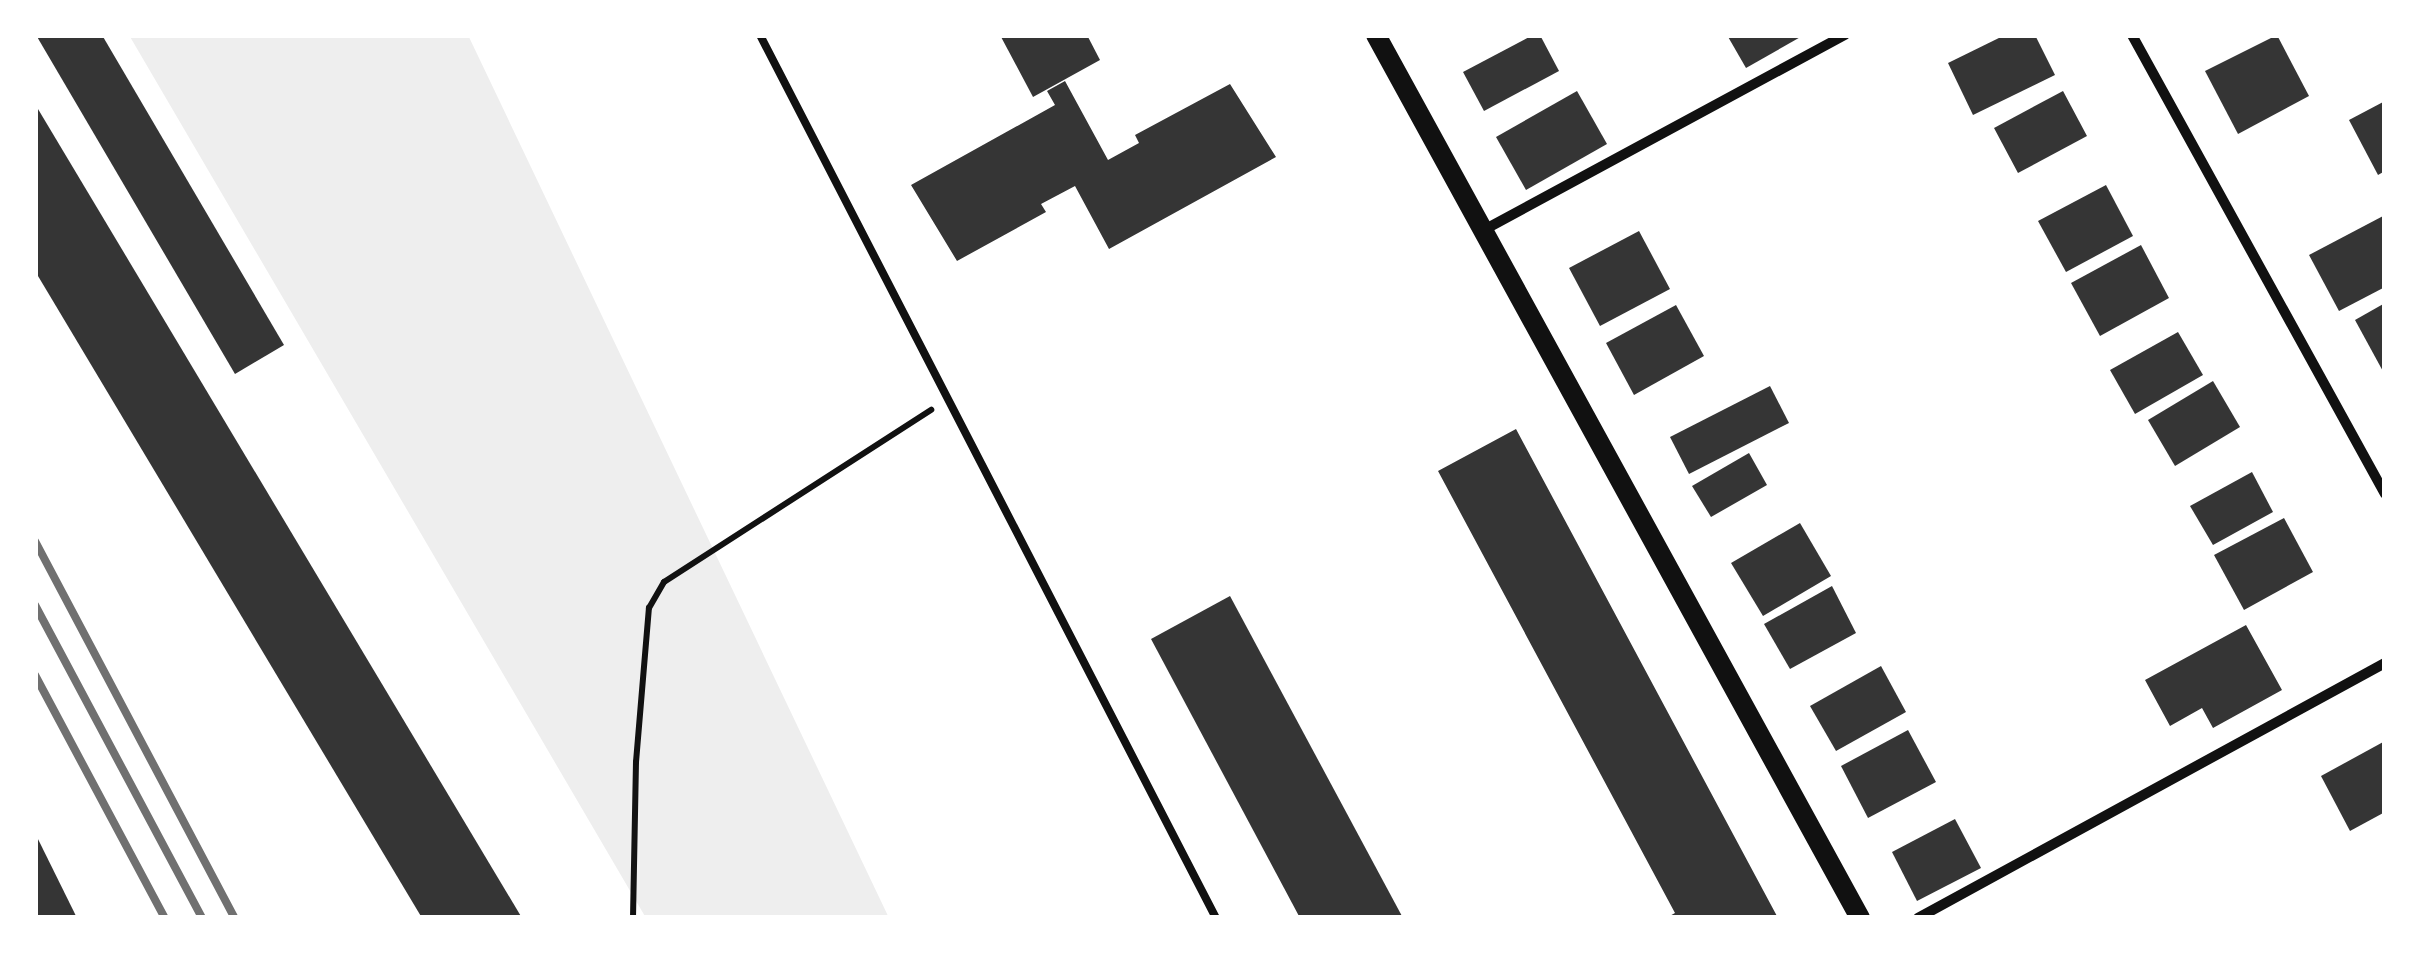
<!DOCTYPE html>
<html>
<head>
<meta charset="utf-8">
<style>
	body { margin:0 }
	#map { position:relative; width:2420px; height:953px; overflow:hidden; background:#fff; font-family:"Sofia Sans Condensed",sans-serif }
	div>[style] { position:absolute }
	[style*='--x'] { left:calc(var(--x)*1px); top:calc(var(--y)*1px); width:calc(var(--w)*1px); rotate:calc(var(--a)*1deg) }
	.green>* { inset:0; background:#eee }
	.building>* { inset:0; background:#353535 }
	.path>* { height:6px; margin:-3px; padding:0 3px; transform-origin:3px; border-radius:3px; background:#111 }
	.service>* { height:8px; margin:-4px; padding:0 4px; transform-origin:4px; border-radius:4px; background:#111 }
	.minor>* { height:10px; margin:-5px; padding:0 5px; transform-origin:5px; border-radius:5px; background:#111 }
	.secondary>* { height:20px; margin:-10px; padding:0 10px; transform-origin:10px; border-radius:10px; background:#111 }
	.rail>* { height:8px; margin:-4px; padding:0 4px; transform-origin:4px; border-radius:4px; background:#707070 }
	span { translate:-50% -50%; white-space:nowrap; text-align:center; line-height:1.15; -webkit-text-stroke:9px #fff; paint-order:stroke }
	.frame { position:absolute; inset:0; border:38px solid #fff; pointer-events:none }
</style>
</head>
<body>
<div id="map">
	<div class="green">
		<i style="clip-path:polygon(129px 35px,468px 35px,889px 918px,646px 918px)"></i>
	</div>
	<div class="building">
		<i style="clip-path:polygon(36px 35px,102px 35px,284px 345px,235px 374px)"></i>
		<i style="clip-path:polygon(1000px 35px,1087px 35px,1100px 60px,1033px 97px)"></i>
		<i style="clip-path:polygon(1533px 35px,1540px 35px,1559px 71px,1484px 111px,1463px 72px)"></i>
		<i style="clip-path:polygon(1727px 35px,1804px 35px,1746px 68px)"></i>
		<i style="clip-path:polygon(2005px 35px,2035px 35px,2055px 75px,1973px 115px,1948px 63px)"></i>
		<i style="clip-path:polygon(2277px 35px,2309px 96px,2238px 134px,2205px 71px)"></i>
		<i style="clip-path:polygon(1065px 81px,1108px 160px,1139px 143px,1135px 135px,1230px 84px,1276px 157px,1109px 249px,1075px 186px,1041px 204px,1046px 212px,957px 261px,911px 185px,1055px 105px,1047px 91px)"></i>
		<i style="clip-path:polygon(1577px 91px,1607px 144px,1526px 190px,1496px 137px)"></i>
		<i style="clip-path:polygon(2063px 91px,2087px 136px,2018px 173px,1994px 128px)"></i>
		<i style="clip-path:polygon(2385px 101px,2385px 171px,2378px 175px,2349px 120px)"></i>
		<i style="clip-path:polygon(35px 104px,522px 918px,422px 918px,35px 271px)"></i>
		<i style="clip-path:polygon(2106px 185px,2133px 236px,2066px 272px,2038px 221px)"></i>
		<i style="clip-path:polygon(2385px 215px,2385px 287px,2339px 311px,2309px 255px)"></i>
		<i style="clip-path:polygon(1639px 231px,1670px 289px,1600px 326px,1569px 268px)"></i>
		<i style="clip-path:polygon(2141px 245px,2169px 298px,2100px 336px,2071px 283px)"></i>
		<i style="clip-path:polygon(2385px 303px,2385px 375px,2355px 320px)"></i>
		<i style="clip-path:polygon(1676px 305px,1704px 356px,1634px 395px,1606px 343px)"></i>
		<i style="clip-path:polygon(2178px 332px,2203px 375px,2135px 414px,2110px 370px)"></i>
		<i style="clip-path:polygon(2213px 381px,2240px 427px,2175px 466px,2148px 420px)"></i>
		<i style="clip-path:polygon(1770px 386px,1789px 423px,1689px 474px,1670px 437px)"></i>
		<i style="clip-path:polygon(1516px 429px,1778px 918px,1666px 918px,1675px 913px,1438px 471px)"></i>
		<i style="clip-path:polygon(1749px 453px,1767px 485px,1711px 517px,1692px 486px)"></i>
		<i style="clip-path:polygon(2252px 472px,2273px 512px,2213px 545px,2190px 506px)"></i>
		<i style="clip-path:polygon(2284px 518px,2313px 572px,2244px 610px,2214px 555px)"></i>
		<i style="clip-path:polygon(1800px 523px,1831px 576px,1763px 616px,1731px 563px)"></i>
		<i style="clip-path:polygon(1832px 586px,1856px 633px,1790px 669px,1764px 624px)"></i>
		<i style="clip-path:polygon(1230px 596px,1403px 918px,1300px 918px,1151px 639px)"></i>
		<i style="clip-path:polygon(2246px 625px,2282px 690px,2213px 728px,2202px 708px,2170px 726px,2145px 680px)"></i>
		<i style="clip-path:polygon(1881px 666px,1906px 712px,1836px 751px,1810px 706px)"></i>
		<i style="clip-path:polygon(1908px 730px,1936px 782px,1868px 818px,1841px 766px)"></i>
		<i style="clip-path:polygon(2385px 741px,2385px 812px,2350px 831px,2321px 776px)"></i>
		<i style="clip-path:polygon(1955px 819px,1981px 868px,1917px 901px,1892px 852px)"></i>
		<i style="clip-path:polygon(35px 833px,77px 918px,35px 918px)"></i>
	</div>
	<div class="path">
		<i style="--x:633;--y:918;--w:156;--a:-88.9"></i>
		<i style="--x:636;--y:762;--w:155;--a:-85.2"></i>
		<i style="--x:649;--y:608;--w:30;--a:-60"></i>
		<i style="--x:664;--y:582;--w:318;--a:-32.8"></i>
	</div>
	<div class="service">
		<i style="--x:760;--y:35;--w:994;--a:62.69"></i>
	</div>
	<div class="minor">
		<i style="--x:2132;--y:35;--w:524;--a:61.14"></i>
		<i style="--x:1482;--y:231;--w:413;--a:-28.4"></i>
		<i style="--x:1918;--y:918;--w:532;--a:-28.64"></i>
	</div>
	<div class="secondary">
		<i style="--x:1376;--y:35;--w:1007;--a:61.27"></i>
	</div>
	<div class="rail">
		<i style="--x:35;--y:541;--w:427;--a:62.1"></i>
		<i style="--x:35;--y:605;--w:355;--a:61.9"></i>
		<i style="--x:35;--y:675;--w:276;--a:61.9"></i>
	</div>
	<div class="frame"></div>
</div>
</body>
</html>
